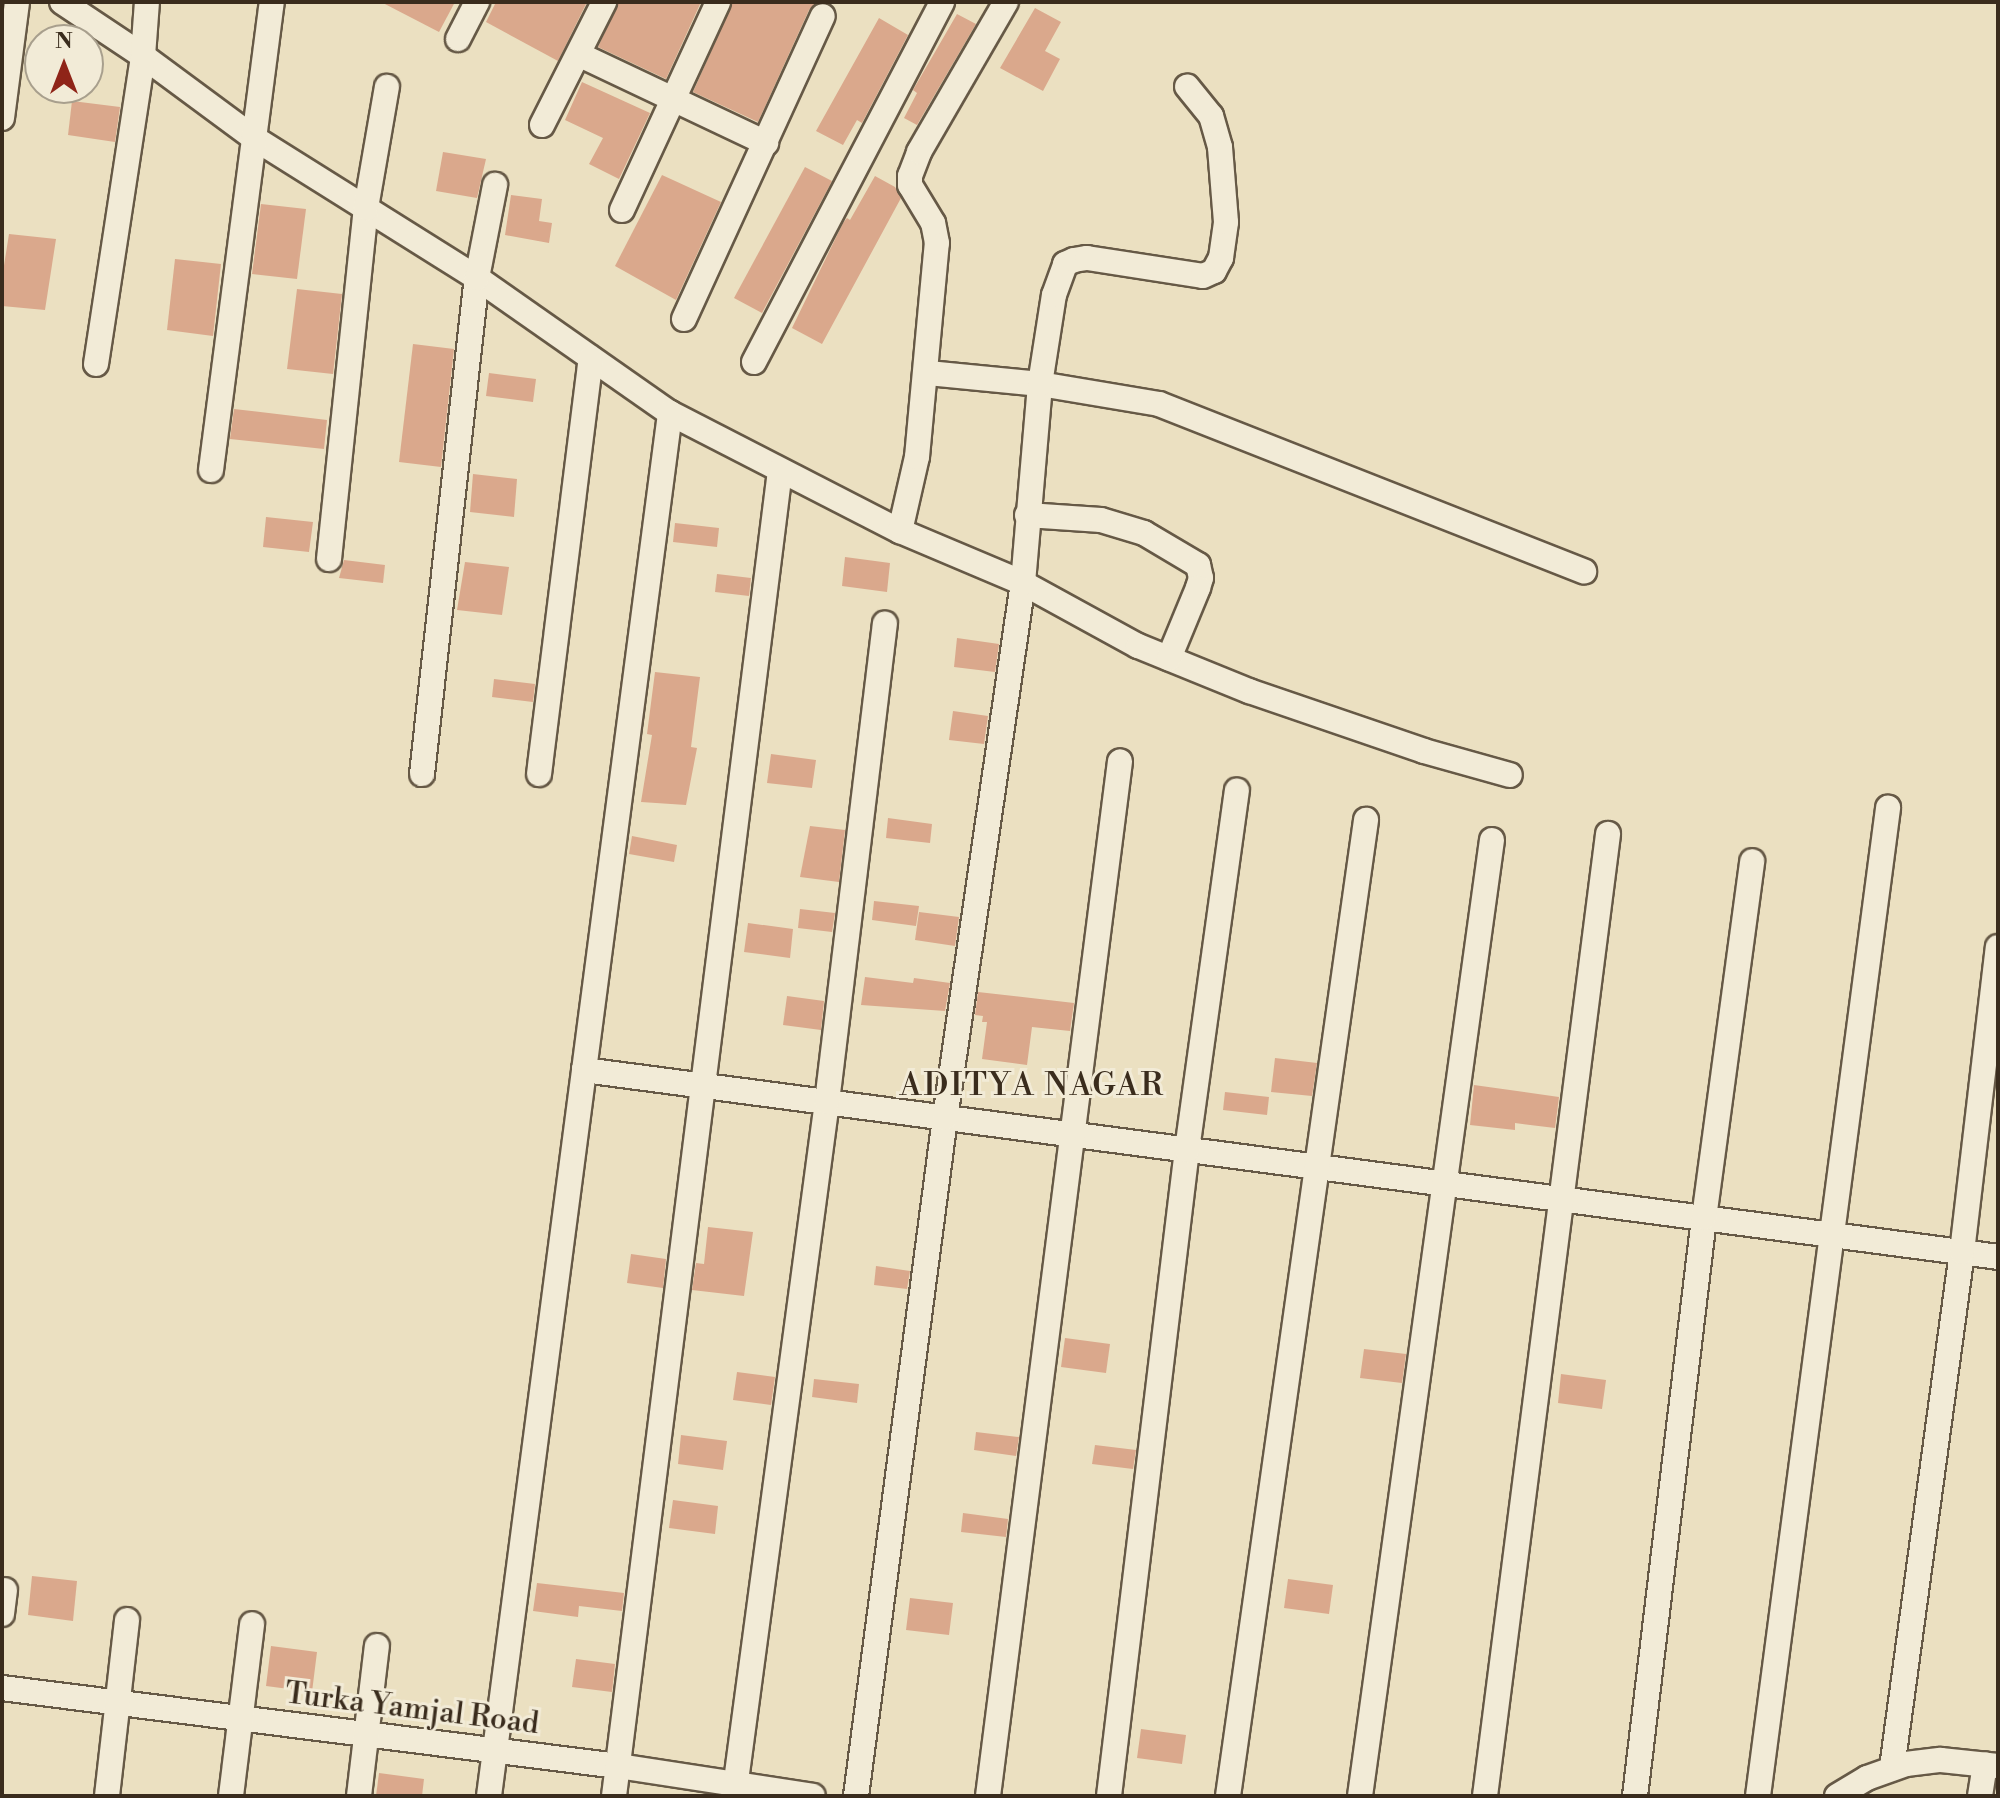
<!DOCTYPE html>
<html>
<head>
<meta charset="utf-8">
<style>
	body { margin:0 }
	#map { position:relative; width:2000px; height:1798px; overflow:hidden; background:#ebe0c1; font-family:"Libre Bodoni",serif }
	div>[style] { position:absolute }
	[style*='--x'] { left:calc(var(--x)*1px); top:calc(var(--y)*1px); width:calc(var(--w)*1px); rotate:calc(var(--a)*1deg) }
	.building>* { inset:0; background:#daa88c }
	.roads { filter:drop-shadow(2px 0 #665946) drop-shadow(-2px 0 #665946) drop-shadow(0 2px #665946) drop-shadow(0 -2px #665946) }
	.minor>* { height:24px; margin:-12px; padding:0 12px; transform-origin:12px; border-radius:12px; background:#f2ebd7 }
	span { translate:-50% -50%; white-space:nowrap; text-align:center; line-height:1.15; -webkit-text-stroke:6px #f2ebd7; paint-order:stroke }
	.street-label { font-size:30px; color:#3a2c1d }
	.neighbourhood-label { font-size:32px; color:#3a2c1d; letter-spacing:2px }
	.frame { position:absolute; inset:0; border:4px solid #3a2c1d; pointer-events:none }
	.north { position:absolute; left:24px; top:24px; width:80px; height:80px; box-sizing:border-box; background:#f2ebd7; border:2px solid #a89f8d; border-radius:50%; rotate:0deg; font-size:22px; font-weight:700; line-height:32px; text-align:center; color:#3a2c1d }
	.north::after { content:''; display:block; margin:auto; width:28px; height:36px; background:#8f2418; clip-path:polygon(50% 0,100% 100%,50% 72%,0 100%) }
</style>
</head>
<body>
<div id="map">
	<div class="building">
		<i style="clip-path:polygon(381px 2px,455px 2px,439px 32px)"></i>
		<i style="clip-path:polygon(496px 2px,587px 2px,558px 61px,486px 22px)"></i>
		<i style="clip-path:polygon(619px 2px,701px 2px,666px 79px,598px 47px)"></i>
		<i style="clip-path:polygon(733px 2px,819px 2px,809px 10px,758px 122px,693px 92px)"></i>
		<i style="clip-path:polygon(1035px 8px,1061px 22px,1045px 51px,1060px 59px,1043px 91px,1000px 68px)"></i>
		<i style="clip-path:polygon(957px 14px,976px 24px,917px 125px,904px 118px,917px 93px,913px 90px)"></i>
		<i style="clip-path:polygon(879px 18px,908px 35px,862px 123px,857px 120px,843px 145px,816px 131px)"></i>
		<i style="clip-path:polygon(582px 82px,650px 113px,619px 179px,589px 164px,603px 138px,565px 120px)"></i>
		<i style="clip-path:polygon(72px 101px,120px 107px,115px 142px,68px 135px)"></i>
		<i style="clip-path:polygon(443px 152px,486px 159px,477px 198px,436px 191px)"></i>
		<i style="clip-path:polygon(805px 167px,832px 181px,762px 313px,734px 298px)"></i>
		<i style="clip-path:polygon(662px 175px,721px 202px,676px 300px,615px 266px)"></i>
		<i style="clip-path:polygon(875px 176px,895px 187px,901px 198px,822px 344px,792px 328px,843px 223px,847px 218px,850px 220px)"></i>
		<i style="clip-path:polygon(511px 195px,542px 199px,539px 221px,552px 223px,549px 243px,505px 235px)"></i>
		<i style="clip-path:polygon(261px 204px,306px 209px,297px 279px,252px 274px)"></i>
		<i style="clip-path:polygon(9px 234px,56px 239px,45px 310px,2px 306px,2px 278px)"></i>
		<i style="clip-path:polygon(175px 259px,221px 264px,213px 336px,167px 330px)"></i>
		<i style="clip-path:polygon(297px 289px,342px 294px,333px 374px,287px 369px)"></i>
		<i style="clip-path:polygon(413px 344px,454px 349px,441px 467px,399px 462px)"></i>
		<i style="clip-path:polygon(489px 373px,536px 379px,533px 402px,486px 396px)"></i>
		<i style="clip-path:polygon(234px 409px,327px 420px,324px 449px,230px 439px)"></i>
		<i style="clip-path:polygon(473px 474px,517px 479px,514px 517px,470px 512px)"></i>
		<i style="clip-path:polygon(266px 517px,313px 522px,309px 552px,263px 547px)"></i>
		<i style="clip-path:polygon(675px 523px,719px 528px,717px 547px,673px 542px)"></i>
		<i style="clip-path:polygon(845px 557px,890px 563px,887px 592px,842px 586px)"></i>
		<i style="clip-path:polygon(344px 560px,385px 565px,383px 583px,339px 578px)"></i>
		<i style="clip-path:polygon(465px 562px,509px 567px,502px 615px,457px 610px)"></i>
		<i style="clip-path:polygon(717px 574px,751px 578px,749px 596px,715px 592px)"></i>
		<i style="clip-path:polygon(957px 638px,999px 644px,995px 672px,954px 667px)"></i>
		<i style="clip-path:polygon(655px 672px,700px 677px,691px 747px,697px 748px,686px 805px,641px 802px,652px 735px,647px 734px)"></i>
		<i style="clip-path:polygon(494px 679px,535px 684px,533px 702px,492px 697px)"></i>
		<i style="clip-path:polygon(953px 711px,988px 716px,984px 744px,949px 740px)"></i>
		<i style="clip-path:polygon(771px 754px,816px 760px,812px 788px,767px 783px)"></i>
		<i style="clip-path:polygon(888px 818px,932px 824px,930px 843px,886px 838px)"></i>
		<i style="clip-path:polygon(810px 826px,845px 830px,839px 882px,800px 877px)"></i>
		<i style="clip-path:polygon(632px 836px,677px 845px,674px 862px,629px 854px)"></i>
		<i style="clip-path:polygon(874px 901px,919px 906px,916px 926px,872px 920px)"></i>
		<i style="clip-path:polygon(800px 909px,835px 913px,832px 932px,798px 928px)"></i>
		<i style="clip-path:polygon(919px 912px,959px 917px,955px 946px,915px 940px)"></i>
		<i style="clip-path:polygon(748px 923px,793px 929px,790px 958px,744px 952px)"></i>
		<i style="clip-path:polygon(865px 977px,913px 983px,914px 978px,950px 983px,945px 1011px,861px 1005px)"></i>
		<i style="clip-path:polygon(978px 992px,1074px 1003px,1070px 1031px,1032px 1027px,1027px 1065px,982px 1059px,987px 1022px,982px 1022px,983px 1016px,975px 1015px)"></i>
		<i style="clip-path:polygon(787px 996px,824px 1001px,821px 1030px,783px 1025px)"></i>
		<i style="clip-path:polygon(1275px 1058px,1317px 1063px,1312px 1096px,1271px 1092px)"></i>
		<i style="clip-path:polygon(1474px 1085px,1559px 1097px,1555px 1128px,1515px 1123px,1515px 1130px,1470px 1125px)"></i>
		<i style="clip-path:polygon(1225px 1092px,1269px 1097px,1267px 1115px,1223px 1110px)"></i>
		<i style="clip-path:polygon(708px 1227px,753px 1232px,744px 1296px,692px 1290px,696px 1263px,704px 1264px)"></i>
		<i style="clip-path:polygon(631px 1254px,666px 1259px,663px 1288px,627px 1283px)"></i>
		<i style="clip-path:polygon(876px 1266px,910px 1271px,907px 1289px,874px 1285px)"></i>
		<i style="clip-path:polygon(1065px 1338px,1110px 1344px,1106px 1373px,1061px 1367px)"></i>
		<i style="clip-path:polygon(1364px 1349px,1406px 1354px,1402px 1383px,1360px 1378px)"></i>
		<i style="clip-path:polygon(737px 1372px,775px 1377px,771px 1405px,733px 1400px)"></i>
		<i style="clip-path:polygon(1561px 1374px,1606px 1380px,1602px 1409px,1558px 1403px)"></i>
		<i style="clip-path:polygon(814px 1379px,859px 1384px,857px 1403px,812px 1397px)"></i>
		<i style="clip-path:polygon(976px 1432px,1019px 1437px,1016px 1456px,974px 1450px)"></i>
		<i style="clip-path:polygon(681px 1435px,727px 1441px,723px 1470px,678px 1464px)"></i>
		<i style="clip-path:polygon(1095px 1445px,1136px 1450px,1133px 1469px,1092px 1464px)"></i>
		<i style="clip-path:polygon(673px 1500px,718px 1506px,715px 1534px,669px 1528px)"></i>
		<i style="clip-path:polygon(963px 1513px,1008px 1519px,1006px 1537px,961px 1532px)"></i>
		<i style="clip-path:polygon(32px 1576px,77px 1581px,73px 1621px,28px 1615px)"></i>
		<i style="clip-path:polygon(1288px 1579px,1333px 1585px,1329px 1614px,1284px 1608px)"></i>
		<i style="clip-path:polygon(537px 1583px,624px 1593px,622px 1611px,579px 1606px,578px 1617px,533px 1611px)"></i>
		<i style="clip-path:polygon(910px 1598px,953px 1603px,949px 1635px,906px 1630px)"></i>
		<i style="clip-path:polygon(271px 1646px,317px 1652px,312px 1692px,266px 1686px)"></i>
		<i style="clip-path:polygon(576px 1659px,615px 1664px,612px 1692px,572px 1687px)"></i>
		<i style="clip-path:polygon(1141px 1729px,1186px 1735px,1182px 1764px,1137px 1758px)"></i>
		<i style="clip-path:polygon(379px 1773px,424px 1779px,422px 1796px,376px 1796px)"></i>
	</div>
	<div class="roads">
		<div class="minor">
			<i style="--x:62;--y:2;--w:97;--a:33.7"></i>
			<i style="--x:143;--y:56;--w:138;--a:36.5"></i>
			<i style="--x:254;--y:138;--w:263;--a:32.1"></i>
			<i style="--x:477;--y:278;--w:236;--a:35"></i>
			<i style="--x:670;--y:413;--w:259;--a:27.2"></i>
			<i style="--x:900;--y:531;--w:134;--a:22.9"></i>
			<i style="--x:1023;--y:583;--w:131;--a:28.7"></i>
			<i style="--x:1138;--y:646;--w:120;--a:22.1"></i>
			<i style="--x:1249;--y:691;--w:185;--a:18.9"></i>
			<i style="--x:1424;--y:751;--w:89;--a:15.6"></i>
			<i style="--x:458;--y:39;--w:42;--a:-62.8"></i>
			<i style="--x:580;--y:55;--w:206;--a:25.3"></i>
			<i style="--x:2;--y:118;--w:117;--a:-82.6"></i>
			<i style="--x:542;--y:125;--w:138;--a:-63.2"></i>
			<i style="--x:622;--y:210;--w:229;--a:-65.2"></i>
			<i style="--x:684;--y:319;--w:333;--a:-65.4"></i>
			<i style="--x:754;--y:362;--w:406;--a:-62.4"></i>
			<i style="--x:96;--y:364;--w:312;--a:-81.3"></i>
			<i style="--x:143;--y:56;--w:54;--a:-85.8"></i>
			<i style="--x:928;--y:373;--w:113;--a:5.6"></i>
			<i style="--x:1040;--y:384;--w:121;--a:9.5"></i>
			<i style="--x:1159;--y:404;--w:457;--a:21.5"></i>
			<i style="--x:211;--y:470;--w:472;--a:-82.6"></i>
			<i style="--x:1027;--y:515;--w:74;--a:3.9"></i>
			<i style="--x:1101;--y:520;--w:45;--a:16.8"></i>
			<i style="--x:1144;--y:533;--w:63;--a:30.7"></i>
			<i style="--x:1198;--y:565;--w:13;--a:77"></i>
			<i style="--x:1201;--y:578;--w:10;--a:107"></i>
			<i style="--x:1198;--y:588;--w:76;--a:112.5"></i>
			<i style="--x:900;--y:531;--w:76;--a:-77.1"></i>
			<i style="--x:917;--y:457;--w:215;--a:-84.7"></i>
			<i style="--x:937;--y:243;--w:20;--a:-101"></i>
			<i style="--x:933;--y:223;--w:44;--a:-121.2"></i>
			<i style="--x:910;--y:185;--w:9;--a:-90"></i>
			<i style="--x:910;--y:176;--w:26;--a:-69"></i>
			<i style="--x:919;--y:152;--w:173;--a:-59.9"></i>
			<i style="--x:329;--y:559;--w:353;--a:-84"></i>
			<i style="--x:366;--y:208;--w:123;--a:-80.2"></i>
			<i style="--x:422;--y:774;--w:499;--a:-83.7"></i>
			<i style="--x:477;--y:278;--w:95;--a:-79"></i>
			<i style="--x:539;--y:774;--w:419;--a:-82.9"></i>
			<i style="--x:584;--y:1070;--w:1426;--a:7.53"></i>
			<i style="--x:2;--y:1614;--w:24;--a:-83"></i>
			<i style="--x:2;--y:1688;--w:621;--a:7.22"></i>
			<i style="--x:618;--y:1766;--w:197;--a:8.7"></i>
			<i style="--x:1892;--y:1768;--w:521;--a:-82.27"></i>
			<i style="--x:1962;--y:1252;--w:307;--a:-83.3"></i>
			<i style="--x:107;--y:1796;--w:177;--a:-83.5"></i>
			<i style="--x:231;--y:1796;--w:173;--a:-83"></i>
			<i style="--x:359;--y:1796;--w:151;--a:-83.2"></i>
			<i style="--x:489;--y:1796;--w:1395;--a:-82.54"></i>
			<i style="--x:614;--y:1796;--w:1336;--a:-82.86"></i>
			<i style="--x:734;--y:1796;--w:700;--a:-82.37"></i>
			<i style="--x:827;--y:1102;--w:482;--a:-83.1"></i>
			<i style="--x:856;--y:1796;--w:684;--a:-82.52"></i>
			<i style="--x:945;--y:1118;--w:541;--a:-81.71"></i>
			<i style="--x:1023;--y:583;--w:200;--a:-85.1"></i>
			<i style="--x:1040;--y:384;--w:90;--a:-81.1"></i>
			<i style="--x:1054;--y:295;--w:33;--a:-70"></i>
			<i style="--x:1065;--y:264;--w:10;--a:-24"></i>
			<i style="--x:1074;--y:260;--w:13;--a:-9"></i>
			<i style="--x:1087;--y:258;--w:117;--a:8.8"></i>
			<i style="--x:1203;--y:276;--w:12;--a:-24"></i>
			<i style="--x:1214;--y:271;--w:15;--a:-62"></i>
			<i style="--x:1221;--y:258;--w:36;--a:-82"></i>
			<i style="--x:1226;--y:222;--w:75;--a:-94.6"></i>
			<i style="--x:1220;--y:147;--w:32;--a:-106"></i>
			<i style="--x:1211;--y:116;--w:38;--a:-129"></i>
			<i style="--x:988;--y:1796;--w:1043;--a:-82.73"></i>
			<i style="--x:1109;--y:1796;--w:651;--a:-83.12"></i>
			<i style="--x:1187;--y:1150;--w:363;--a:-82.1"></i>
			<i style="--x:1228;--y:1796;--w:986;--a:-81.95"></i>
			<i style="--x:1360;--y:1796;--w:965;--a:-82.14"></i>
			<i style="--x:1485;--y:1796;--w:970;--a:-82.71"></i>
			<i style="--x:1635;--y:1796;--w:582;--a:-83.19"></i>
			<i style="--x:1704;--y:1218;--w:360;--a:-82.3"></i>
			<i style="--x:1758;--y:1796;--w:997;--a:-82.5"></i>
			<i style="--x:1837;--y:1796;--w:35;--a:-31"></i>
			<i style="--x:1867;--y:1778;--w:41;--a:-19.7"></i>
			<i style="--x:1906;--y:1764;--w:35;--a:-7"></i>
			<i style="--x:1941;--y:1760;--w:57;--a:6"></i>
			<i style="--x:1980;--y:1796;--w:32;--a:-81"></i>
		</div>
	</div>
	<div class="street-label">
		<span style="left:412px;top:1709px;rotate:7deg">Turka Yamjal Road</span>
	</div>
	<div class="neighbourhood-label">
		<span style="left:1032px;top:1085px">ADITYA NAGAR</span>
	</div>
	<div class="frame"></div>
	<div class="north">N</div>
</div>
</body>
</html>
